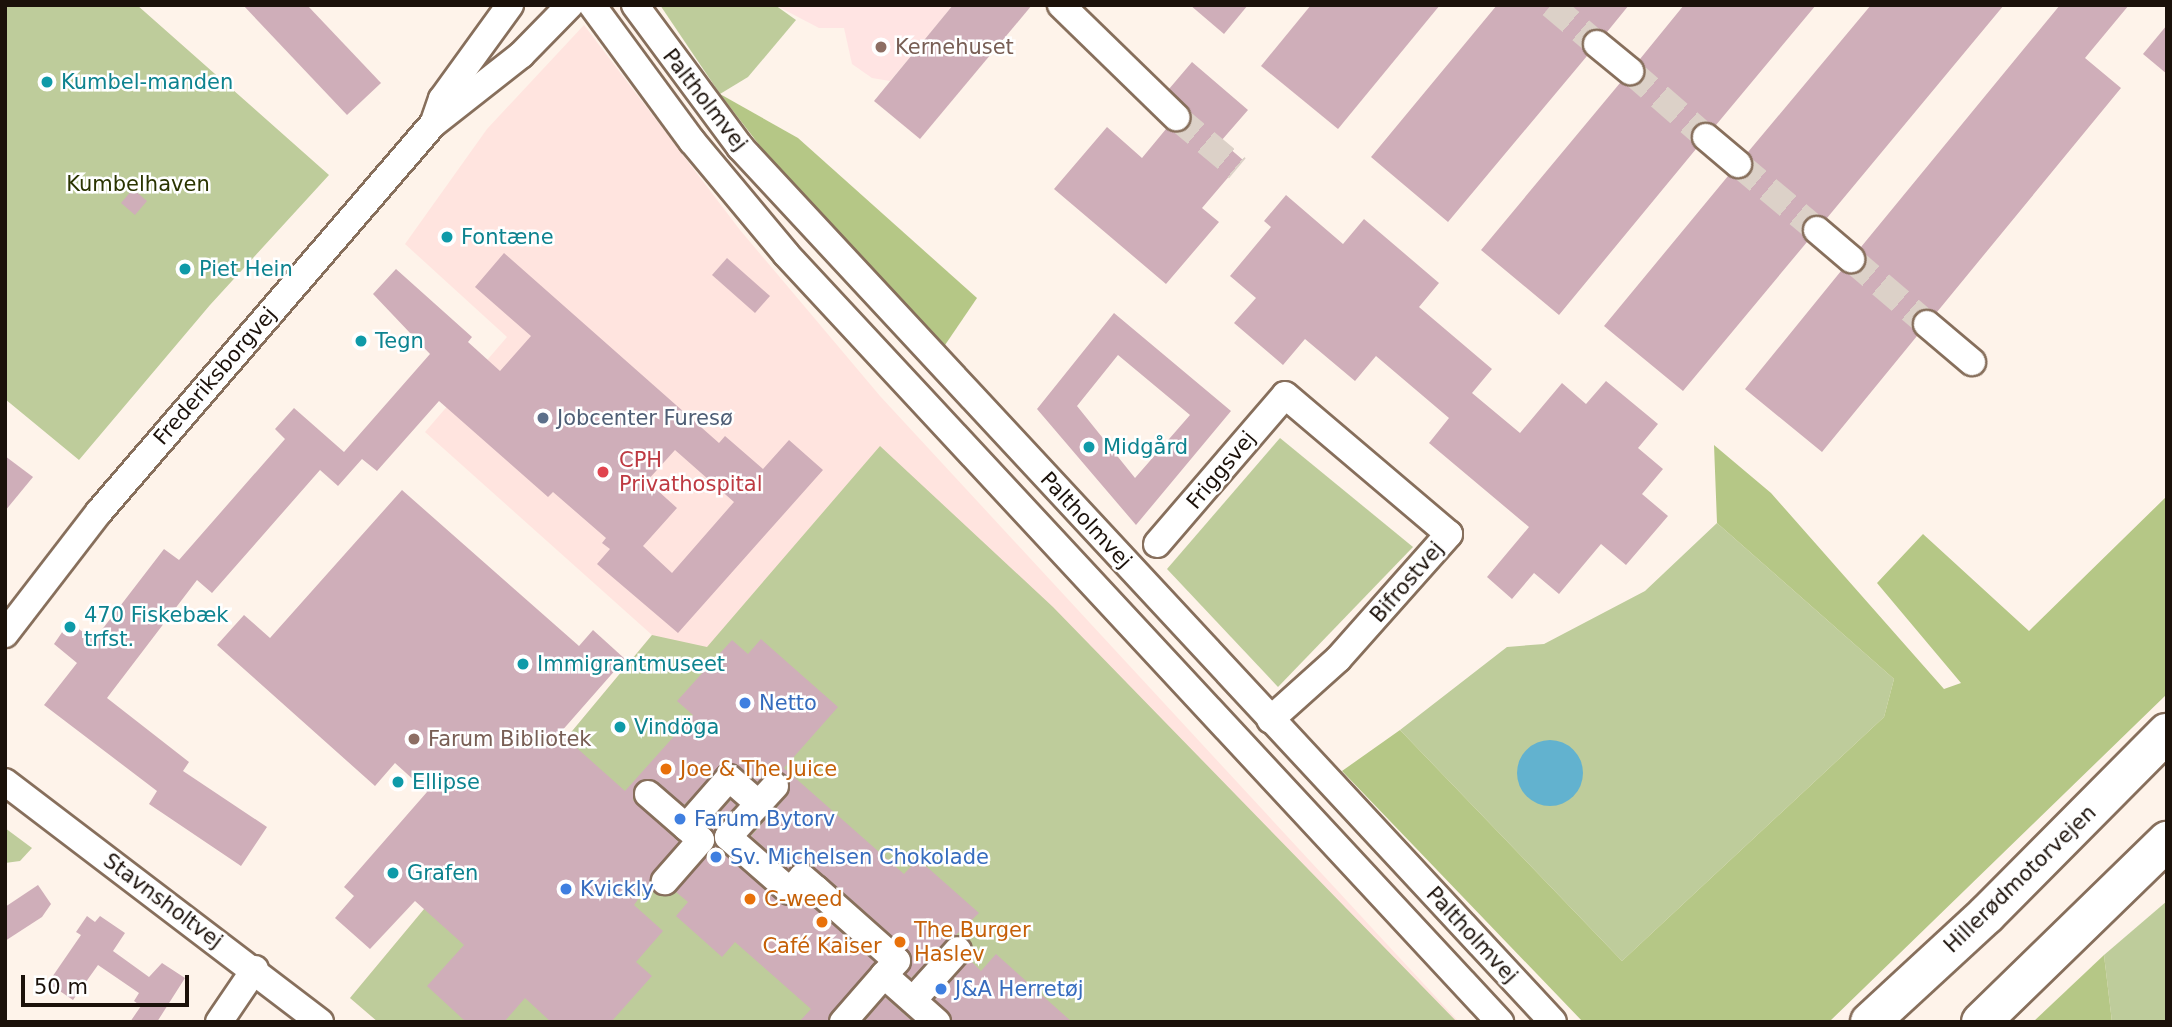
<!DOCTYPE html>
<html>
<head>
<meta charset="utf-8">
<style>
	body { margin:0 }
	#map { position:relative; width:2172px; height:1027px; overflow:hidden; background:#fef3ea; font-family:"DejaVu Sans",sans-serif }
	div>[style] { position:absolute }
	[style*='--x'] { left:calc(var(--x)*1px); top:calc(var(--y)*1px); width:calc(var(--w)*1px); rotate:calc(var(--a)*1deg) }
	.commercial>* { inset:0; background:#ffe4df }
	.education>* { inset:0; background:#ffe4e3 }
	.green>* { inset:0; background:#becc9b }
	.forest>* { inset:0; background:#b5c786 }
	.water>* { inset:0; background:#62b2cf }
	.round { border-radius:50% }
	.building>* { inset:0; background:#cfaeb9 }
	.minor-tunnel>* { height:26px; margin-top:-13px; transform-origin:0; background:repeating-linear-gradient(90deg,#dcd1c8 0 26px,transparent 0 39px) }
	.roads { filter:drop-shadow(2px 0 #876f5c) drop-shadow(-2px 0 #876f5c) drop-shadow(0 2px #876f5c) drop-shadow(0 -2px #876f5c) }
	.minor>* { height:26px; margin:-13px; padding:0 13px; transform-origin:13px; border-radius:13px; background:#fff }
	.highway>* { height:38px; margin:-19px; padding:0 19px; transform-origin:19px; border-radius:19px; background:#fff }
	.dots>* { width:19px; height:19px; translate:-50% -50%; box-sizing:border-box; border:4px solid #fff; border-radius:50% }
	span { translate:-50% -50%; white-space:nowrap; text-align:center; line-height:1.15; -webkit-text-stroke:5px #fff; paint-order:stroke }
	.education-label { font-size:21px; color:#785e54 }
	.left { translate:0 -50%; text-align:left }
	.culture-label { font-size:21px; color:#0d838f }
	.street-label { font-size:21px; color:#1b110a }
	.park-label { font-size:21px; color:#2a3401 }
	.service-label { font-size:21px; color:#4e5e75 }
	.health-label { font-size:21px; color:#be3a42 }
	.shop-label { font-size:21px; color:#366cbe }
	.food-label { font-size:21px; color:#c56008 }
	.frame { position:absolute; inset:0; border:7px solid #1b110a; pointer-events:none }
	.scale { position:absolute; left:21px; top:975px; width:168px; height:32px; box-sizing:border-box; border:4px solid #1b110a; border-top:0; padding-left:9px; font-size:21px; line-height:24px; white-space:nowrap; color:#1b110a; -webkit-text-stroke:5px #fff; paint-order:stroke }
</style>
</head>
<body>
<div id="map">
	<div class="commercial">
		<i style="clip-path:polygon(584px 25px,740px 230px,880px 396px,1459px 1022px,378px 1022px,350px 998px,652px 635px,425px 432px,507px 337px,405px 244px,487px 129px)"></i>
	</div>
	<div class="education">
		<i style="clip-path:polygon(775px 5px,953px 5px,890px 81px,872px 78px,852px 64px,844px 28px,819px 28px)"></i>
	</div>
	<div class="green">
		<i style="clip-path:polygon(5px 5px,137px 5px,329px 175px,210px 305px,79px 460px,5px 399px)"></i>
		<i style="clip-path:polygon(660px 5px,775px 5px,796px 20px,748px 77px,720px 94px)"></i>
		<i style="clip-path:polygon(1280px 438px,1413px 547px,1278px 687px,1167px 569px)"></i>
		<i style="clip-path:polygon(880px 446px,1053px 607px,1457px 1022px,378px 1022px,350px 998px,652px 635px,707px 647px)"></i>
		<i style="clip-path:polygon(1717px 523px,1894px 679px,1884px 717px,1622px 961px,1400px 730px,1507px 647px,1544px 644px,1645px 591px)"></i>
		<i style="clip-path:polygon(5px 828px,32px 848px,20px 861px,5px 863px)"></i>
		<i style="clip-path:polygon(2167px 901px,2167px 1022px,2112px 1022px,2104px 955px)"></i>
	</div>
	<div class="forest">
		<i style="clip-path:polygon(720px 94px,798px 138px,977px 298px,943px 348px,797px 194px)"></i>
		<i style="clip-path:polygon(1714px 445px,1771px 493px,1944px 689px,1961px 683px,1877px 583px,1923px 534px,2029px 631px,2167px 496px,2167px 694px,1829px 1022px,1583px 1022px,1342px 771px,1400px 730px,1622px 961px,1884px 717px,1894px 679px,1717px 523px)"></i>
		<i style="clip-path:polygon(2104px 955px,2112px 1022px,2033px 1022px)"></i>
	</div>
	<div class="water">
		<i class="round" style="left:1517px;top:740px;width:66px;height:66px"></i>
	</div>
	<div class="building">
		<i style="clip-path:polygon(243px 5px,307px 5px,381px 83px,347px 115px)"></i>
		<i style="clip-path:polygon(953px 5px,1032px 5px,920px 139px,874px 101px)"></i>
		<i style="clip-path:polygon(1190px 5px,1248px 5px,1224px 34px)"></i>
		<i style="clip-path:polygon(1311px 5px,1440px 5px,1338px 129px,1261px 66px)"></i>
		<i style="clip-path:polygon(1497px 5px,1629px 5px,1607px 32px,1585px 34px,1581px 42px,1587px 56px,1448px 222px,1371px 157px)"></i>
		<i style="clip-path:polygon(1684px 5px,1816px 5px,1716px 125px,1701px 122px,1694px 127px,1696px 149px,1559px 315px,1481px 250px,1620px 83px,1642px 81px,1646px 73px,1640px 59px)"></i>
		<i style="clip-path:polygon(1871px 5px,2004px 5px,1827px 218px,1812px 215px,1805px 220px,1807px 242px,1683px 391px,1604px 326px,1728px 176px,1743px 179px,1750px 174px,1748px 152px)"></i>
		<i style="clip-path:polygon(2060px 5px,2129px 5px,2085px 58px,2121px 88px,1937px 312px,1922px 309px,1915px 314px,1917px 336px,1822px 452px,1745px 389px,1841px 271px,1856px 274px,1863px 269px,1861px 247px)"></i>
		<i style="clip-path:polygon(2167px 25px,2167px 74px,2143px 54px)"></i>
		<i style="clip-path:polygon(1192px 62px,1248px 110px,1221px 141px,1243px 160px,1202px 208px,1219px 222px,1166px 284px,1054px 189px,1107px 127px,1142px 158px,1166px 129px,1187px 128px,1191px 112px,1169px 89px)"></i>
		<i style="clip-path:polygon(133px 189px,147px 201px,135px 215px,121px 203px)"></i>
		<i style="clip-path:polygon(1286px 195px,1343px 244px,1364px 219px,1439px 283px,1419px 307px,1492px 369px,1472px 393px,1520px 433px,1562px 383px,1586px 404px,1606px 381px,1658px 424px,1638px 448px,1663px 469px,1642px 494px,1668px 516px,1626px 565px,1601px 544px,1559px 594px,1534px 573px,1512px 599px,1487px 577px,1529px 527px,1429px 443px,1449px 418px,1376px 356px,1355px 381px,1305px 339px,1283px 365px,1234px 323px,1256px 298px,1230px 276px,1271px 227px,1264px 221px)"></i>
		<i style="clip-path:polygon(evenodd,504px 253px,719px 443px,725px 436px,763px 469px,789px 440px,823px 470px,678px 633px,597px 564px,610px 549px,602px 543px,606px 538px,553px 492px,548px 497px,439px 401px,377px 471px,362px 459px,338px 486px,320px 470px,212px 593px,197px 580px,107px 698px,189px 762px,183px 771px,267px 827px,241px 866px,149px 804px,157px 791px,44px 705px,77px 663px,54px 644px,69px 622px,94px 640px,164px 549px,179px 560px,285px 439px,275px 429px,294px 408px,344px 452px,430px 354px,373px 294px,396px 269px,472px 337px,468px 342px,500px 371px,531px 336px,475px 287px,504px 253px,675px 450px,734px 502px,672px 573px,643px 546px,677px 508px,647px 481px,675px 450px)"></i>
		<i style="clip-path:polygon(727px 258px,770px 296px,755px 313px,712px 275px)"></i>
		<i style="clip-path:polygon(evenodd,1114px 313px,1231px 411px,1136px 525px,1037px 409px,1114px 313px,1118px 355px,1190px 415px,1135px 478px,1077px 406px,1118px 355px)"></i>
		<i style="clip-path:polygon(5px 456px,33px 477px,5px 511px)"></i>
		<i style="clip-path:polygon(402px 490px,579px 646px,593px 630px,625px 659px,560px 733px,625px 791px,693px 715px,677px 701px,732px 640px,748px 654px,761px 639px,838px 707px,784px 768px,904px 874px,918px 859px,979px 913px,911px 978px,906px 974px,912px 964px,908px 950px,826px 877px,806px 862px,788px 869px,751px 836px,787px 796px,790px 782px,785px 774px,771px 771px,757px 782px,739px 766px,725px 763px,684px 805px,658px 782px,644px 779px,633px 790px,633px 800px,679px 842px,634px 905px,663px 931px,636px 962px,652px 976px,611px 1022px,551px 1022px,525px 998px,504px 1022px,466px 1022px,427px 986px,464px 945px,415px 901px,370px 949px,335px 918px,354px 896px,344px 887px,427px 792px,395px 763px,375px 786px,217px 645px,244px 615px,270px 638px)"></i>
		<i style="clip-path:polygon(731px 800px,736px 805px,714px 831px,708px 825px)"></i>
		<i style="clip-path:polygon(715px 846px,780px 903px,795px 906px,804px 899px,875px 962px,828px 1022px,799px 1022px,811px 1009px,735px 942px,722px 957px,676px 916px,688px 902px,676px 892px)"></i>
		<i style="clip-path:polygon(38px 885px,51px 904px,42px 917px,5px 941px,5px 907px)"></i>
		<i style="clip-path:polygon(87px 916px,95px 922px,100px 916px,125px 933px,113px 951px,149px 977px,162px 963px,185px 978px,157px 1022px,130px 1022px,141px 1006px,134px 1001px,139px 993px,98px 965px,73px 1000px,48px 983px,81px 935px,76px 932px)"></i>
		<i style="clip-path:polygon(996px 954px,1072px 1022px,952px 1022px,935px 999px,970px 960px,981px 971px)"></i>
		<i style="clip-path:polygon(885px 997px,913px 1022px,864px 1022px)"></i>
	</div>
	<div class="minor-tunnel">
		<i style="--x:1551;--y:5;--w:60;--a:40.3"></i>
		<i style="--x:1630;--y:71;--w:101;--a:41"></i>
		<i style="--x:1176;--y:117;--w:80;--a:39.9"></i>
		<i style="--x:1738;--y:164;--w:103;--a:39.9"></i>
		<i style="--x:1851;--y:259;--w:100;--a:40.5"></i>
	</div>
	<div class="roads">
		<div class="minor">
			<i style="--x:592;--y:5;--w:169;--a:53.7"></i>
			<i style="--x:692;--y:141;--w:147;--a:50.2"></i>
			<i style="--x:786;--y:254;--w:1049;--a:47.09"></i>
			<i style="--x:635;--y:5;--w:177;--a:53.5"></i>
			<i style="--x:740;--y:147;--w:1194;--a:47.1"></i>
			<i style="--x:1061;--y:5;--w:161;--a:44.2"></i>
			<i style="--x:1597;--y:44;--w:43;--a:39.3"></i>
			<i style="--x:435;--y:119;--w:21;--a:-71"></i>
			<i style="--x:442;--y:99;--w:116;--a:-54.1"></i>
			<i style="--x:1706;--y:137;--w:42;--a:40.2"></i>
			<i style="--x:1817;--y:230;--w:45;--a:40.5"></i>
			<i style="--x:1927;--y:324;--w:59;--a:40.2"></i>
			<i style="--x:1157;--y:544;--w:196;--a:-49.3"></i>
			<i style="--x:1285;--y:395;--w:215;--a:40.3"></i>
			<i style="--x:1449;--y:534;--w:167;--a:131.6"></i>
			<i style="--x:1338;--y:659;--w:91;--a:138.1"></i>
			<i style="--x:5;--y:634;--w:154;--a:-52.4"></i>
			<i style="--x:99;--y:512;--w:512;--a:-49.28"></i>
			<i style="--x:433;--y:124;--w:112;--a:-38.1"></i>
			<i style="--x:521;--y:55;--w:70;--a:-45.6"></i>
			<i style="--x:5;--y:782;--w:396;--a:37.3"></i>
			<i style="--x:775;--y:786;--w:69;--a:132.7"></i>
			<i style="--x:728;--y:837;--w:82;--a:41.1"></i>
			<i style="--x:790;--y:891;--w:18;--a:-49"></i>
			<i style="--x:802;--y:877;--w:18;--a:41"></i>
			<i style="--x:816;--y:889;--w:108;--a:41.6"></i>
			<i style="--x:897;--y:961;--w:19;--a:133"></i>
			<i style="--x:884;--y:975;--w:71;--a:41.6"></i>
			<i style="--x:648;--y:794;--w:70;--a:41"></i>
			<i style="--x:701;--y:840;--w:55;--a:131.3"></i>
			<i style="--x:686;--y:827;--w:65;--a:-48.7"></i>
			<i style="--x:729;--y:778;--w:40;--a:41"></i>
			<i style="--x:913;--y:1000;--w:67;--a:-48"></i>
			<i style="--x:219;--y:1022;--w:64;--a:-55.8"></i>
			<i style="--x:843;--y:1022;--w:62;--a:-48.9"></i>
		</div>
		<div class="highway">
			<i style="--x:1870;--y:1022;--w:158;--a:-42.7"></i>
			<i style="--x:1986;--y:915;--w:257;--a:-45.2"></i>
			<i style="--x:1981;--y:1022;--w:260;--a:-44.2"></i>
		</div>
	</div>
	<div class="dots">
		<i style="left:881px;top:47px;background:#8d6e63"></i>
		<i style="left:47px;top:82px;background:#0f9aa8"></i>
		<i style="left:447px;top:237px;background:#0f9aa8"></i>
		<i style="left:185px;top:269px;background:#0f9aa8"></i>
		<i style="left:361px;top:341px;background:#0f9aa8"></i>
		<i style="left:543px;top:418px;background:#5c6f8a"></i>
		<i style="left:1089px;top:447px;background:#0f9aa8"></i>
		<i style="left:603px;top:472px;background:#e0444e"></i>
		<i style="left:70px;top:627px;background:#0f9aa8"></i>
		<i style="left:523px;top:664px;background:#0f9aa8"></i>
		<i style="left:745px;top:703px;background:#3f7fe0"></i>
		<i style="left:620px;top:727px;background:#0f9aa8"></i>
		<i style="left:414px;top:739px;background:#8d6e63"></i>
		<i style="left:666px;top:769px;background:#e8710a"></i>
		<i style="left:398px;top:782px;background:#0f9aa8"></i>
		<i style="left:680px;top:819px;background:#3f7fe0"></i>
		<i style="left:716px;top:857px;background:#3f7fe0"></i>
		<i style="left:393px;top:873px;background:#0f9aa8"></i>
		<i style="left:566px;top:889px;background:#3f7fe0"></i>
		<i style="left:750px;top:899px;background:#e8710a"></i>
		<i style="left:822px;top:922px;background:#e8710a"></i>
		<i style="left:900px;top:942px;background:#e8710a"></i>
		<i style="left:941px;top:989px;background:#3f7fe0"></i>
	</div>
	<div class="education-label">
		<span class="left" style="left:895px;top:47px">Kernehuset</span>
		<span class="left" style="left:428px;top:739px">Farum Bibliotek</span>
	</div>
	<div class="culture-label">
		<span class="left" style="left:61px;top:82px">Kumbel-manden</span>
		<span class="left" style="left:461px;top:237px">Fontæne</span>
		<span class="left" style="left:199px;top:269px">Piet Hein</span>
		<span class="left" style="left:375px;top:341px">Tegn</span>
		<span class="left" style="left:1103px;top:447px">Midgård</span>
		<span class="left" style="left:84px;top:627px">470 Fiskebæk<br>trfst.</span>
		<span class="left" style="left:537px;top:664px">Immigrantmuseet</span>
		<span class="left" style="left:634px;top:727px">Vindöga</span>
		<span class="left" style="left:412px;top:782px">Ellipse</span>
		<span class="left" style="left:407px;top:873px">Grafen</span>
	</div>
	<div class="street-label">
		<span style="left:705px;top:100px;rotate:52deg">Paltholmvej</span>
		<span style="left:215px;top:376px;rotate:-49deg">Frederiksborgvej</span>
		<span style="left:1221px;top:470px;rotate:-50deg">Friggsvej</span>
		<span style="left:1086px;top:520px;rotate:47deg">Paltholmvej</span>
		<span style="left:1407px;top:582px;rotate:-49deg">Bifrostvej</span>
		<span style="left:2020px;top:879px;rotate:-44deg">Hillerødmotorvejen</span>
		<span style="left:163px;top:901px;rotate:37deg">Stavnsholtvej</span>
		<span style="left:1472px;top:935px;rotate:47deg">Paltholmvej</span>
	</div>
	<div class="park-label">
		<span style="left:138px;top:184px">Kumbelhaven</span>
	</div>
	<div class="service-label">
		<span class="left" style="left:557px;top:418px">Jobcenter Furesø</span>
	</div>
	<div class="health-label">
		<span class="left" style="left:619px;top:472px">CPH<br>Privathospital</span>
	</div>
	<div class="shop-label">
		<span class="left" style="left:759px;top:703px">Netto</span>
		<span class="left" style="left:694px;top:819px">Farum Bytorv</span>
		<span class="left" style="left:730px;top:857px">Sv. Michelsen Chokolade</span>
		<span class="left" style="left:580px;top:889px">Kvickly</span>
		<span class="left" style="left:955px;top:989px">J&amp;A Herretøj</span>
	</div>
	<div class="food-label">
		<span class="left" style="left:680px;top:769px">Joe &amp; The Juice</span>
		<span class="left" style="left:764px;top:899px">C-weed</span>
		<span class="left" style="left:914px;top:942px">The Burger<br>Haslev</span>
		<span style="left:822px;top:946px">Café Kaiser</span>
	</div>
	<div class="frame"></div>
	<div class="scale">50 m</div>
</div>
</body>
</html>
